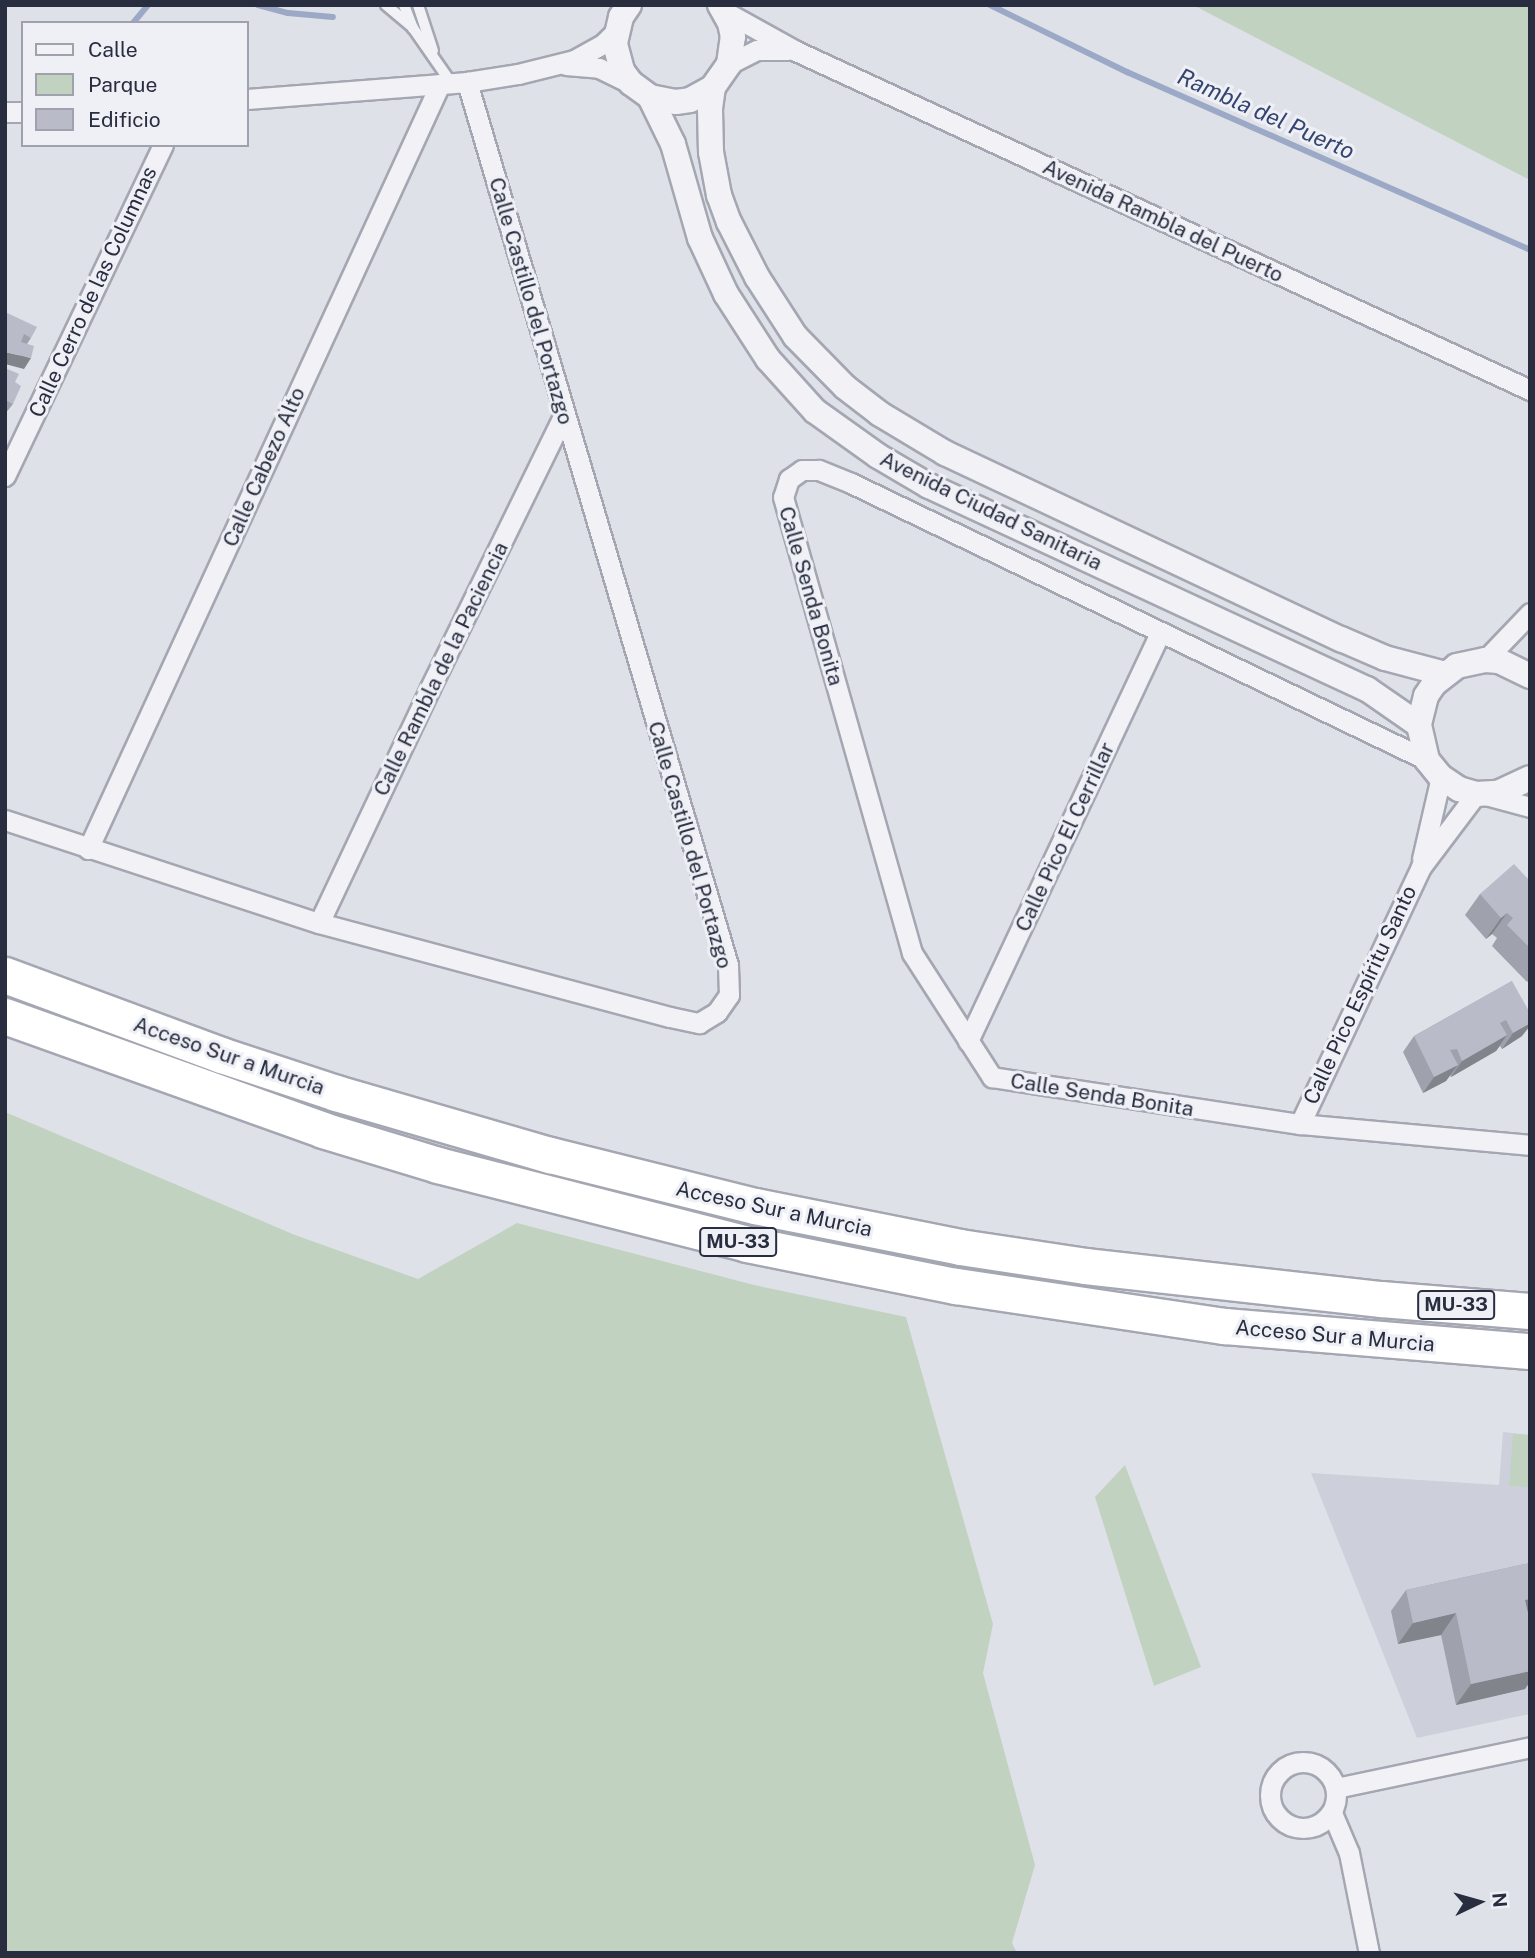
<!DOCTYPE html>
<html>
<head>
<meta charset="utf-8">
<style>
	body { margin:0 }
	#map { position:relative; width:1535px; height:1958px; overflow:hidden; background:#dfe1e8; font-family:"Public Sans",sans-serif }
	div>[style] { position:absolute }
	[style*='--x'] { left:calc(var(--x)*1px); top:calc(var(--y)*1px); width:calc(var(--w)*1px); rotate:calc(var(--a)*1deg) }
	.built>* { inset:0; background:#cdd0da }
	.green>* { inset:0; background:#c2d2c0 }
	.stream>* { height:6px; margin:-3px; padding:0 3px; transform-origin:3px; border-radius:3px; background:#9ba9c7 }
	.roads { filter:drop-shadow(2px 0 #a4a7b2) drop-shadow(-2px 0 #a4a7b2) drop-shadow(0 2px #a4a7b2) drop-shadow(0 -2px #a4a7b2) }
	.service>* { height:10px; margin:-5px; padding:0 5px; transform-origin:5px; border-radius:5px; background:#f2f2f6 }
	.minor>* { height:19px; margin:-9.5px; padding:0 9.5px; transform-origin:9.5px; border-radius:9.5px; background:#f2f2f6 }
	.minor>.ring { margin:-9.5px; padding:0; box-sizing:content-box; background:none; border:19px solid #f2f2f6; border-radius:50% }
	.tertiary>* { height:24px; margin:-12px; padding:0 12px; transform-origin:12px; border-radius:12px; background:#f2f2f6 }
	.motorway>* { height:35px; margin:-17.5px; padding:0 17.5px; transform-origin:17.5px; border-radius:17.5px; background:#fff }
	.wall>* { inset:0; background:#9fa2ac }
	.shaded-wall>* { inset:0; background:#82848c }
	.building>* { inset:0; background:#b9bcc8 }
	span { translate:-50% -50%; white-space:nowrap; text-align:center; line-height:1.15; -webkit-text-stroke:6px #eef0f6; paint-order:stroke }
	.shield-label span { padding:2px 5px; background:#eef0f6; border:2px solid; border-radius:5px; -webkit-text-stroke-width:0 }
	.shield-label { font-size:19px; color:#282d3f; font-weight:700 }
	.street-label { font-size:21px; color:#282d3f }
	.water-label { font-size:23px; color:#344571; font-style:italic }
	.frame { position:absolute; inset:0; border:7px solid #282d3f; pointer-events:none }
	.legend { position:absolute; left:21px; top:21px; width:228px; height:126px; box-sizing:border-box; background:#eef0f6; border:2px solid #9fa2ad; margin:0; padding:9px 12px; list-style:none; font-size:21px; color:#282d3f }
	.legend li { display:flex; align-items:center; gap:14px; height:35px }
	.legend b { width:35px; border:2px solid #9fa2ad }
	.north { position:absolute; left:1444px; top:1867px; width:70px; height:70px; -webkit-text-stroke:5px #eef0f6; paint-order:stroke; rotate:85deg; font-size:19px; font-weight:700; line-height:28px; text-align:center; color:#282d3f }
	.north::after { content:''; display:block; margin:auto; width:24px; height:32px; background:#282d3f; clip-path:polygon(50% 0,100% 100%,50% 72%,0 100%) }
</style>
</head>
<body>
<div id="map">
	<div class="built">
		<i style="clip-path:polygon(1503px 1432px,1530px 1435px,1530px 1714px,1417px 1738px,1311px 1473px,1499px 1485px)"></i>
	</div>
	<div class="green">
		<i style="clip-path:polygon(1193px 5px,1530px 5px,1530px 180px)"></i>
		<i style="clip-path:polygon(5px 1112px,295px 1235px,418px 1279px,517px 1223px,754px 1285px,906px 1317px,993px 1624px,983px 1673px,1035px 1865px,1012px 1943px,1017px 1953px,5px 1953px)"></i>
		<i style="clip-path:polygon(1513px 1434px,1530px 1435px,1530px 1487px,1509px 1486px)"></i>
		<i style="clip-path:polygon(1125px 1465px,1201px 1667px,1154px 1686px,1095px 1497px)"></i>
	</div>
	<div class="stream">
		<i style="--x:258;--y:5;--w:31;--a:15"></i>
		<i style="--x:288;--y:13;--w:45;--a:5.1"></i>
		<i style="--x:990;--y:5;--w:153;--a:26.1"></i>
		<i style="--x:1127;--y:72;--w:441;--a:23.8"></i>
		<i style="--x:133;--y:23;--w:23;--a:-50"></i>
	</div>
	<div class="roads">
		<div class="service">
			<i style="--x:386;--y:5;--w:35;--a:40"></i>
			<i style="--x:404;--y:5;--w:25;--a:69"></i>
			<i style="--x:413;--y:28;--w:68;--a:55.1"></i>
			<i style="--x:418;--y:5;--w:48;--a:71.9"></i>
		</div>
		<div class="minor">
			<i style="--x:724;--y:11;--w:82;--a:29.1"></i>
			<i style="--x:796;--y:51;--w:809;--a:24.79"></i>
			<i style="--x:729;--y:64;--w:31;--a:-27"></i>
			<i style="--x:757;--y:50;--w:31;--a:0"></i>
			<i style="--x:566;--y:65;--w:33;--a:5"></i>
			<i style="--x:599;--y:68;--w:34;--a:26"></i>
			<i style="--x:247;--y:99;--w:221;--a:-4.4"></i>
			<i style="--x:467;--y:82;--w:52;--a:-8.9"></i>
			<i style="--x:518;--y:74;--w:58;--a:-14"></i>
			<i style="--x:574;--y:60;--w:33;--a:-29"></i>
			<i style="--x:603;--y:44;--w:20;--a:-45"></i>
			<i style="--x:5;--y:112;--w:18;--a:0"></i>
			<i style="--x:5;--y:476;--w:367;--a:-64.5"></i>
			<i style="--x:1485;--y:660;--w:65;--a:-46.2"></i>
			<i style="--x:1427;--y:760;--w:639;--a:-154.32"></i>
			<i style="--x:851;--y:483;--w:35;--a:-158"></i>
			<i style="--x:818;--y:470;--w:16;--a:180"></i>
			<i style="--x:802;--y:470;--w:16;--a:145"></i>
			<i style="--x:789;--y:479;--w:19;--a:108"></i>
			<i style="--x:783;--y:497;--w:474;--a:74.2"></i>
			<i style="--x:912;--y:953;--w:148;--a:57.2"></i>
			<i style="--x:992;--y:1077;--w:312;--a:8.7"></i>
			<i style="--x:1300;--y:1124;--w:231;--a:5.2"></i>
			<i style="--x:1486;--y:795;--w:46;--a:15.3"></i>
			<i style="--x:5;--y:820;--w:330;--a:18.2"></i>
			<i style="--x:319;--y:923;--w:363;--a:15"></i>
			<i style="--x:670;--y:1017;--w:30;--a:12"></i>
			<i style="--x:699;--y:1023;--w:21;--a:-31"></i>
			<i style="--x:717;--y:1012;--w:21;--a:-55"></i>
			<i style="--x:729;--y:995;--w:30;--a:-92"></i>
			<i style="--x:728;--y:965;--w:921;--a:-106.47"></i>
			<i style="--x:88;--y:849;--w:842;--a:-65.29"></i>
			<i style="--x:1422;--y:859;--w:84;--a:-77"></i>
			<i style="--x:319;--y:923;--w:260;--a:-64.7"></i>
			<i style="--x:430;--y:688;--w:304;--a:-63.9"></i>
			<i style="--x:968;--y:1041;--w:451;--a:-64.8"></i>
			<i style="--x:1300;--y:1124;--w:284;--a:-64.8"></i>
			<i style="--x:1421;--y:867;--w:91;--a:-53"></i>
			<i class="ring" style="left:1270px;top:1762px;width:47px;height:47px"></i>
			<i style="--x:1336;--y:1788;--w:198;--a:-11.9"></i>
			<i style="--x:1332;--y:1813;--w:43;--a:67"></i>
			<i style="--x:1349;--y:1853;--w:102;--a:78.7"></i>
		</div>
		<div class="tertiary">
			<i style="--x:629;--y:5;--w:14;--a:124"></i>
			<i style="--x:621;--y:17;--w:28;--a:103"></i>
			<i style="--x:615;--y:44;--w:28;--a:75"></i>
			<i style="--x:622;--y:71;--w:15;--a:53"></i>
			<i style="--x:631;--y:83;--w:24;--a:36"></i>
			<i style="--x:650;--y:97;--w:26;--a:11"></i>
			<i style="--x:676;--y:102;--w:14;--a:-8"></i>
			<i style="--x:690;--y:100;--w:26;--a:-29"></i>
			<i style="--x:713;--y:87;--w:28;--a:-55"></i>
			<i style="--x:729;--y:64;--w:27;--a:-82"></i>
			<i style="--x:733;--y:37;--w:14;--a:-102"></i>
			<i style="--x:730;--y:23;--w:21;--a:-119"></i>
			<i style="--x:713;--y:87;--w:22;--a:98"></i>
			<i style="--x:710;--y:109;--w:43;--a:88.7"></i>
			<i style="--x:711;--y:152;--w:44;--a:79.5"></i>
			<i style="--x:719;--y:195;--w:29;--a:70"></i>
			<i style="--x:729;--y:222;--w:62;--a:63"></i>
			<i style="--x:757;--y:277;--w:70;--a:57.2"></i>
			<i style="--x:795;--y:336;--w:71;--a:45.6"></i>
			<i style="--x:845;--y:387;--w:44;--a:37.6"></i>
			<i style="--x:880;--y:414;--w:76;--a:31"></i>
			<i style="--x:945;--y:453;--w:438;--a:25.2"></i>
			<i style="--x:1341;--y:639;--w:48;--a:23.4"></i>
			<i style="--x:1385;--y:658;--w:62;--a:14.9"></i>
			<i style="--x:650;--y:97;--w:52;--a:63.9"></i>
			<i style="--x:673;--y:144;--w:98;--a:74"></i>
			<i style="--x:700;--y:238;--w:62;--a:65.1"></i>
			<i style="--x:726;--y:294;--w:77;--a:57.1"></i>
			<i style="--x:768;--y:359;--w:70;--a:47.9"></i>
			<i style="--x:815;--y:411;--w:77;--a:35.5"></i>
			<i style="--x:878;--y:456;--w:59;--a:30.5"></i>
			<i style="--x:929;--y:486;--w:483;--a:24.9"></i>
			<i style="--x:1367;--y:689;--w:63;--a:34.7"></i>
			<i style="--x:1530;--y:676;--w:34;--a:-154"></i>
			<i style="--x:1499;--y:661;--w:14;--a:-176"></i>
			<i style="--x:1485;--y:660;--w:29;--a:168"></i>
			<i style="--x:1457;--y:666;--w:29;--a:142"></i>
			<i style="--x:1434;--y:684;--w:14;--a:124"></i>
			<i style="--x:1426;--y:696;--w:30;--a:104"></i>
			<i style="--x:1419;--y:725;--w:36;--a:77"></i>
			<i style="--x:1427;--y:760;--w:22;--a:51"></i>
			<i style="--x:1441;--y:777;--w:22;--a:34"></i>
			<i style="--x:1459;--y:789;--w:18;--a:16"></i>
			<i style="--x:1476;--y:794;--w:22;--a:-3"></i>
			<i style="--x:1498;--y:793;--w:35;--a:-25"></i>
		</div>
		<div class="motorway">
			<i style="--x:5;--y:975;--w:230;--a:20.3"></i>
			<i style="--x:221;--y:1055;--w:121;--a:18.3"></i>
			<i style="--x:336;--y:1093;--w:223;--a:16.2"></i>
			<i style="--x:550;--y:1155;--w:211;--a:14"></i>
			<i style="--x:755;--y:1206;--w:209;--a:11.3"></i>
			<i style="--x:960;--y:1247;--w:126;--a:8.6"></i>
			<i style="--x:1085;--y:1266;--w:298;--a:6.4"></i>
			<i style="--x:1381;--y:1299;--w:149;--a:4.6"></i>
			<i style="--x:5;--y:1016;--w:338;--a:19.7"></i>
			<i style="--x:323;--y:1130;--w:120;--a:16.9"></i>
			<i style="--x:438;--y:1165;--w:319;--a:14.3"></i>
			<i style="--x:747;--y:1244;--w:213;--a:11.4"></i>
			<i style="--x:956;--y:1286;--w:271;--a:8.5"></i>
			<i style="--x:1224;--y:1326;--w:307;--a:4.7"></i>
		</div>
	</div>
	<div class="wall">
		<i style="clip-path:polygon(5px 312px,31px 338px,27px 344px,24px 369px)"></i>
		<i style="clip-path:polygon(5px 368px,15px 382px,13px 404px,5px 414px)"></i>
		<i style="clip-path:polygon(1530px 881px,1530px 979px,1527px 982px,1492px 946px,1497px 938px,1492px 934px,1486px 939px,1465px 915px,1480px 894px)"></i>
		<i style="clip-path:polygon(1512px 981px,1522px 1036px,1502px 1049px,1500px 1046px,1496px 1051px,1451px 1077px,1450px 1075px,1446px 1081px,1423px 1093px,1403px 1052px,1414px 1036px)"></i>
		<i style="clip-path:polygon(1530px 1563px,1530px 1622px,1525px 1689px,1456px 1705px,1441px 1635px,1398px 1644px,1391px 1611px,1406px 1590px)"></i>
	</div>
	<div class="shaded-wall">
		<i style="clip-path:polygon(5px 352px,31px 358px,24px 369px,5px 364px)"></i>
		<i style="clip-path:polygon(1507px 913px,1492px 934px,1486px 939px,1501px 918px)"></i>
		<i style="clip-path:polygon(1530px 1023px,1530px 1026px,1522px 1036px,1502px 1049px,1513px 1033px)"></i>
		<i style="clip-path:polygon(1507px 1035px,1496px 1051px,1451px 1077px,1462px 1061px)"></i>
		<i style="clip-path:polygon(1458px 1065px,1446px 1081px,1423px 1093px,1434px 1077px)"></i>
		<i style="clip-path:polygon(1530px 1599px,1530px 1615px,1529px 1617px,1525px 1600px)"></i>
		<i style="clip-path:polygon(1456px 1613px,1441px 1635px,1398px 1644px,1413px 1623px)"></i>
		<i style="clip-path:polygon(1530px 1671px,1530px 1682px,1525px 1689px,1456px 1705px,1471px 1684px)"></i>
	</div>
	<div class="building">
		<i style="clip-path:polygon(5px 312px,37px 327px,31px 338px,24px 334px,21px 342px,34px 346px,31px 358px,5px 352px)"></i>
		<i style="clip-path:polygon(5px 368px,19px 374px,15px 382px,21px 386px,13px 404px,5px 400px)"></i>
		<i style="clip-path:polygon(1514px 864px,1530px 881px,1530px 948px,1507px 925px,1513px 918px,1507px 913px,1501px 918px,1480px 894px)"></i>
		<i style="clip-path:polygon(1512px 981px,1530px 1013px,1530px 1023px,1513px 1033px,1506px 1020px,1500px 1023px,1507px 1035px,1462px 1061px,1457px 1049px,1450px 1050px,1458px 1065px,1434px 1077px,1414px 1036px)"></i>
		<i style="clip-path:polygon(1530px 1563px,1530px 1599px,1525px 1600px,1530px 1622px,1530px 1671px,1471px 1684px,1456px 1613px,1413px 1623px,1406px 1590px)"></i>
	</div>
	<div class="shield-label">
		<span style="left:738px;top:1242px">MU-33</span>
		<span style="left:1456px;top:1305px">MU-33</span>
	</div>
	<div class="street-label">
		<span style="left:1163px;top:221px;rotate:25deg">Avenida Rambla del Puerto</span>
		<span style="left:93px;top:292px;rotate:-65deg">Calle Cerro de las Columnas</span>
		<span style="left:531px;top:301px;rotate:74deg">Calle Castillo del Portazgo</span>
		<span style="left:264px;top:467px;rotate:-66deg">Calle Cabezo Alto</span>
		<span style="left:991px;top:511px;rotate:26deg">Avenida Ciudad Sanitaria</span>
		<span style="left:811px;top:596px;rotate:74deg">Calle Senda Bonita</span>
		<span style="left:441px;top:669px;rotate:-64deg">Calle Rambla de la Paciencia</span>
		<span style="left:1065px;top:837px;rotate:-65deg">Calle Pico El Cerrillar</span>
		<span style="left:690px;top:845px;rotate:74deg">Calle Castillo del Portazgo</span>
		<span style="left:1360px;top:995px;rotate:-65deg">Calle Pico Espíritu Santo</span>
		<span style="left:229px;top:1056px;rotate:19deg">Acceso Sur a Murcia</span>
		<span style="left:1102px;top:1095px;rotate:9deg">Calle Senda Bonita</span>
		<span style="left:774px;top:1209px;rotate:12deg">Acceso Sur a Murcia</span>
		<span style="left:1335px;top:1336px;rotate:5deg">Acceso Sur a Murcia</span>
	</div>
	<div class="water-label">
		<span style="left:1266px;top:114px;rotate:24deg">Rambla del Puerto</span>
	</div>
	<div class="frame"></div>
	<ul class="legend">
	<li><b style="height:9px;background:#f2f2f6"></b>Calle</li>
	<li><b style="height:19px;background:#c2d2c0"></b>Parque</li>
	<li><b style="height:19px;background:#b9bcc8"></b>Edificio</li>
	</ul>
	<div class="north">N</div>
</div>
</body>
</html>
